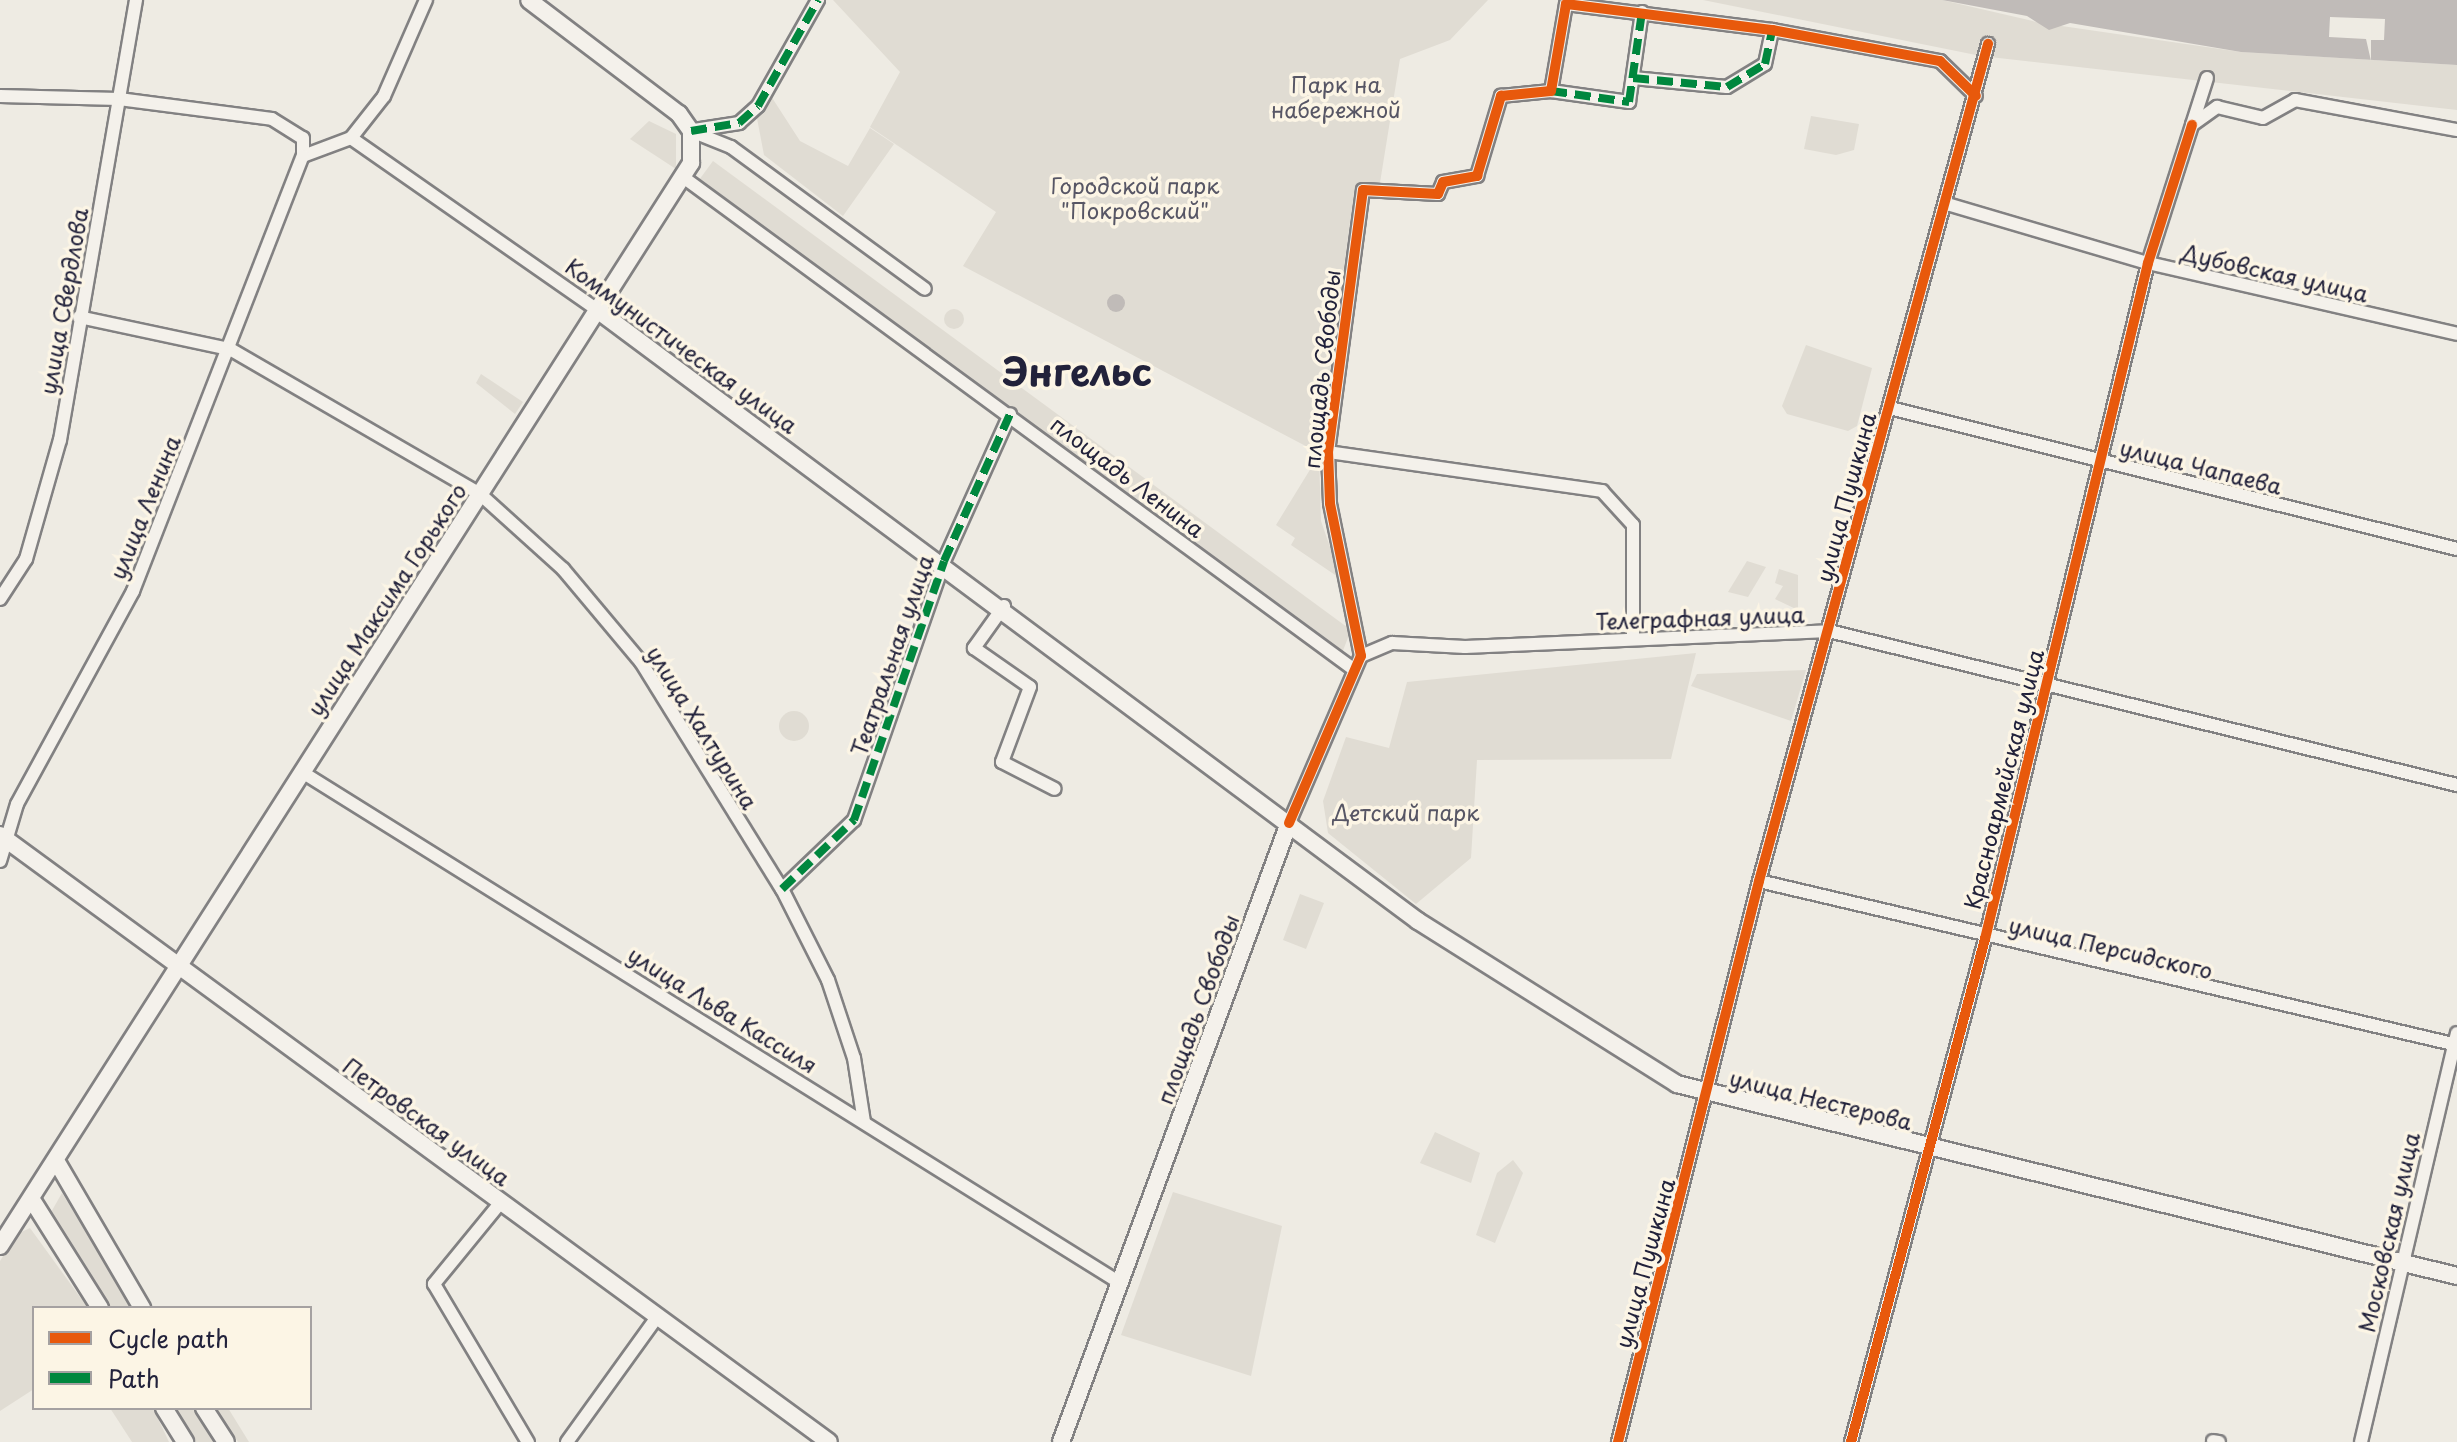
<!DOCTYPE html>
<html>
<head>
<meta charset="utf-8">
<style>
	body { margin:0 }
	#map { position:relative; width:2457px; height:1442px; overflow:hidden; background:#eeebe3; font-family:"Playpen Sans",sans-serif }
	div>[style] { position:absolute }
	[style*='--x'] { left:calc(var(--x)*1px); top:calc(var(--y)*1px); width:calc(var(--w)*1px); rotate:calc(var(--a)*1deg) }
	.green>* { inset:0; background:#e0dcd3 }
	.round { border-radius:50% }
	.water>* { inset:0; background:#c0bbb8 }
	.pier>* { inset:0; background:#eeebe3 }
	.roads { filter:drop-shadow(2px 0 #828182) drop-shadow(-2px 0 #828182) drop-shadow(0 2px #828182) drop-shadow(0 -2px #828182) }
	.street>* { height:12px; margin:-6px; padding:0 6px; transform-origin:6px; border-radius:6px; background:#f4f1eb }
	.secondary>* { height:16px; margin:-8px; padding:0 8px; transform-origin:8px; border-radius:8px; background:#f4f1eb }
	.quiet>* { height:8px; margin-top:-4px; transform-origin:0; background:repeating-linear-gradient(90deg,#00873e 0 16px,transparent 0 24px) }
	.cycleway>* { height:10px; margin:-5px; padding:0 5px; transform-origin:5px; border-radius:5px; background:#e8590c }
	span { translate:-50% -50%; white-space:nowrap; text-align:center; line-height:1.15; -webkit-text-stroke:7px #fcf5e5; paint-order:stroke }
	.park-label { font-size:22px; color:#575665 }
	.street-label { font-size:22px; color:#22223b }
	.town-label { font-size:38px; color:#22223b; font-weight:700 }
	.legend { position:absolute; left:32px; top:1306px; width:280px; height:104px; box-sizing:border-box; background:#fcf5e5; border:2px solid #a5a1a1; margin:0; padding:10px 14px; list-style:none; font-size:24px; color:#22223b }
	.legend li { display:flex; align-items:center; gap:16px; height:40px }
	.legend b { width:40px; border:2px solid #a5a1a1 }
</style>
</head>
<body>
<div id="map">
	<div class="green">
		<i style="clip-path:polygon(833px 0,1488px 0,1450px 40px,1400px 59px,1378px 195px,1354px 192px,1319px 453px,963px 266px,996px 212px,870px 127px,900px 72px)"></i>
		<i style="clip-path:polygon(1703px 0,1942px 0,2041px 23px,2241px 52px,2457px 65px,2457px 110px,1981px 56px)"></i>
		<i style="clip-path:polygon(769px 93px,800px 141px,848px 166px,870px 128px,894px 144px,843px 216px,764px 155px,756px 113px)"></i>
		<i style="clip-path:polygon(1811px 116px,1859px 124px,1854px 150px,1836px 155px,1804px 149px)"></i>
		<i style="clip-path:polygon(649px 121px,676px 134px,676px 169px,630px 139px)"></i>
		<i style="clip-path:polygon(713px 161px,1351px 630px,1342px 653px,699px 180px)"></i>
		<i class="round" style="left:944px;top:309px;width:20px;height:20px"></i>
		<i style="clip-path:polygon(1806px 345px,1872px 368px,1857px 426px,1848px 431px,1787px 414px,1782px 406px)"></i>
		<i style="clip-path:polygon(481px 374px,523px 402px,515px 414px,476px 383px)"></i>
		<i style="clip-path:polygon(1319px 455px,1321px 521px,1341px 579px,1291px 545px,1295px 538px,1276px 525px)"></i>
		<i style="clip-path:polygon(1747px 561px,1766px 567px,1748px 597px,1728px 592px)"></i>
		<i style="clip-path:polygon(1779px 569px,1798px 575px,1798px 610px,1775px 599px,1783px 586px,1775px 583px)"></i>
		<i style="clip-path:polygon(1696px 653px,1671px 759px,1477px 760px,1471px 858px,1416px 904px,1328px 833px,1323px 801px,1346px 737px,1389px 748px,1407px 682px)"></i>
		<i style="clip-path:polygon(1806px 670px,1791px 721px,1691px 686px,1697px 674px)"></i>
		<i class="round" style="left:779px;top:711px;width:30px;height:30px"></i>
		<i style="clip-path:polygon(1300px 894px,1324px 903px,1306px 949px,1283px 940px)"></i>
		<i style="clip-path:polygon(1435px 1132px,1480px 1153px,1471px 1183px,1420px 1163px)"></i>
		<i style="clip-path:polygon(1513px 1160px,1523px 1173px,1495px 1243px,1476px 1235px,1497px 1173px)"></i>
		<i style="clip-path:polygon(1173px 1192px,1282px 1226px,1251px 1376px,1121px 1335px)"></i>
		<i style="clip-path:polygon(62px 1193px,134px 1308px,110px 1308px,50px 1214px)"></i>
		<i style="clip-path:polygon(30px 1228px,88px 1308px,34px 1308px,34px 1389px,0 1411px,0 1261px,17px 1234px)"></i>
		<i style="clip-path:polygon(110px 1408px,153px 1408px,169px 1442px,132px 1442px)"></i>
		<i style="clip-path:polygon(174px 1408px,197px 1408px,218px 1442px,196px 1442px)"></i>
		<i style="clip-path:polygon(216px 1408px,228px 1408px,249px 1442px,238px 1442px)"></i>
	</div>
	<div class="water">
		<i style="clip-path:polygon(1942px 0,2457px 0,2457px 65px,2241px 52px,2070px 23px,2049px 30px,2027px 16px)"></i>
		<i class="round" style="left:1107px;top:294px;width:18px;height:18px"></i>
	</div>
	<div class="pier">
		<i style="clip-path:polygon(2330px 17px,2385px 19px,2384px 40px,2371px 40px,2371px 61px,2366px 39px,2329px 37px)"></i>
	</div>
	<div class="roads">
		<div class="street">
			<i style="--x:1633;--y:78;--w:94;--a:5.5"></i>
			<i style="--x:1727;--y:87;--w:44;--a:-31.2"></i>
			<i style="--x:1765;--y:64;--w:35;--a:-78"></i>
			<i style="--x:2207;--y:78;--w:49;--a:107.7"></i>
			<i style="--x:2192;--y:125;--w:31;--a:-36"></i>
			<i style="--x:2217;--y:107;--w:47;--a:13.4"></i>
			<i style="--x:2263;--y:118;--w:37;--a:-29"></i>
			<i style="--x:2295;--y:100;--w:165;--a:10.5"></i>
			<i style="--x:1551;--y:91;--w:79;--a:8"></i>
			<i style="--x:1629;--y:102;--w:91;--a:-81.8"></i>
			<i style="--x:0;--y:96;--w:119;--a:1.4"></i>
			<i style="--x:119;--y:99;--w:154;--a:7.4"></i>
			<i style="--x:272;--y:119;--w:36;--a:32"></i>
			<i style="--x:303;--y:138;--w:18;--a:90"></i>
			<i style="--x:303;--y:156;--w:51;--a:-20.6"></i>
			<i style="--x:351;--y:138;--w:299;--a:34.9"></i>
			<i style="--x:694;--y:130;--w:46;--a:-8.8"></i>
			<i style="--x:739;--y:123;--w:25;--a:-42"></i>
			<i style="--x:758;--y:106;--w:122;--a:-60.5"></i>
			<i style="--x:691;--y:131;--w:43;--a:21.8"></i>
			<i style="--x:731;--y:147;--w:240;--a:36.2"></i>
			<i style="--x:351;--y:138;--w:53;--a:-51.8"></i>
			<i style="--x:384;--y:96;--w:105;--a:-66.4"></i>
			<i style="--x:683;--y:177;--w:830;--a:36.28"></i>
			<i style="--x:1947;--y:204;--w:209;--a:16.4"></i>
			<i style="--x:2148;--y:263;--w:317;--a:12.9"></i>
			<i style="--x:79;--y:317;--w:154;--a:12"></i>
			<i style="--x:230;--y:349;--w:289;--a:30.1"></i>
			<i style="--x:480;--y:494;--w:112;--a:42.1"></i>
			<i style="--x:563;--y:569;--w:121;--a:50"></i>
			<i style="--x:641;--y:662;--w:267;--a:58.2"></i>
			<i style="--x:782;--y:889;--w:102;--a:63.2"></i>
			<i style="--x:828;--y:980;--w:82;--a:71.6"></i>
			<i style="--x:854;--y:1058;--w:65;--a:81.1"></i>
			<i style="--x:1890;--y:408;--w:584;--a:13.96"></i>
			<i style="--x:1328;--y:452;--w:277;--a:8.1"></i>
			<i style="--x:1602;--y:491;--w:46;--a:47.6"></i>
			<i style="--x:1633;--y:525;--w:114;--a:90"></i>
			<i style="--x:0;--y:599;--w:48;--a:-57"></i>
			<i style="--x:26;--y:559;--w:124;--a:-74.1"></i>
			<i style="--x:60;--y:440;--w:447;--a:-80.2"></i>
			<i style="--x:1004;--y:606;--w:52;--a:125.5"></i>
			<i style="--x:974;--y:648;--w:68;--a:34.9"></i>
			<i style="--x:1030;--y:687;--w:80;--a:110.5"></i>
			<i style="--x:1002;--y:762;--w:59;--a:27"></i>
			<i style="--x:1361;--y:656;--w:34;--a:-23"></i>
			<i style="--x:1392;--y:643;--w:73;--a:3.1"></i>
			<i style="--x:1465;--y:647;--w:364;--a:-2.5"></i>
			<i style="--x:1829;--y:631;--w:647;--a:13.78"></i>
			<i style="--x:302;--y:772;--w:964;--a:31.99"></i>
			<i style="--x:1289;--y:823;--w:182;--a:-66.7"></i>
			<i style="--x:1361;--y:656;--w:156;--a:-101.5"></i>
			<i style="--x:1330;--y:503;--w:51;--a:-92.2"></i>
			<i style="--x:1328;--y:452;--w:264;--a:-82.4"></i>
			<i style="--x:1363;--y:190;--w:75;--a:3.1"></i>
			<i style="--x:1438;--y:194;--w:13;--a:-67"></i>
			<i style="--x:1443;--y:182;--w:35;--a:-10"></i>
			<i style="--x:1477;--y:176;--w:84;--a:-73.3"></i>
			<i style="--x:1501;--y:96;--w:50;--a:-5.7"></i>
			<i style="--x:1551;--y:91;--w:88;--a:-80.2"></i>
			<i style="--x:1566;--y:4;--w:208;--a:7.2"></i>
			<i style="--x:1772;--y:30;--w:171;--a:10.5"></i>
			<i style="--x:1940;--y:61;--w:50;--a:44.2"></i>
			<i style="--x:0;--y:861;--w:59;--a:-73.4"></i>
			<i style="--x:17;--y:804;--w:243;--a:-61.4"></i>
			<i style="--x:133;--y:591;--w:467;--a:-68.7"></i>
			<i style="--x:1759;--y:881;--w:717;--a:13.22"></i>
			<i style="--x:782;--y:889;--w:100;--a:-43.8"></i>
			<i style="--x:854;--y:820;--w:274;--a:-70.8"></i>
			<i style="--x:944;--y:561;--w:161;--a:-65.8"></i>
			<i style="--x:501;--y:1202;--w:106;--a:129.3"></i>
			<i style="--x:434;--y:1284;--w:184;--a:59.3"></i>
			<i style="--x:2213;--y:1441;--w:6;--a:9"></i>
			<i style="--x:567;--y:1442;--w:154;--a:-54.2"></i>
			<i style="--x:1618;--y:1442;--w:578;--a:-75.89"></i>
			<i style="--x:1759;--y:881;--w:868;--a:-74.7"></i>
			<i style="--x:1851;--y:1442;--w:521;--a:-75.08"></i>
			<i style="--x:1985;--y:939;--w:695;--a:-76.44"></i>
			<i style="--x:2148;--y:263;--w:145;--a:-72.3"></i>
			<i style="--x:2361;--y:1442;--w:420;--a:-76.8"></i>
		</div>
		<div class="secondary">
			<i style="--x:596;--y:309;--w:1025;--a:36.67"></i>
			<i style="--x:1418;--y:921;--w:306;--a:32.2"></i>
			<i style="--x:1677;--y:1084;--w:803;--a:13.83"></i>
			<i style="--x:0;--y:835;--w:1027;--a:36.21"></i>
			<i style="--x:58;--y:1164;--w:167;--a:59.7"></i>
			<i style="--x:34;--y:1203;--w:124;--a:57.8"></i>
			<i style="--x:0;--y:1246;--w:1285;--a:-57.46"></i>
			<i style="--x:691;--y:163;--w:32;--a:-90"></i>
			<i style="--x:691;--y:131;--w:21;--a:-125"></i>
			<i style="--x:679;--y:114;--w:188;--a:-142.8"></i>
			<i style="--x:164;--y:1408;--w:40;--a:58"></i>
			<i style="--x:204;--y:1408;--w:40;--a:57.1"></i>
			<i style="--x:1061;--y:1442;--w:660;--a:-69.78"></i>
		</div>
	</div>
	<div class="quiet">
		<i style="--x:1633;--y:78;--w:94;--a:5.5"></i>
		<i style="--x:1727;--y:87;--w:44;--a:-31.2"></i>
		<i style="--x:1765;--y:64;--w:35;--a:-78"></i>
		<i style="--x:1551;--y:91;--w:79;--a:8"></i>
		<i style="--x:1629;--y:102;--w:91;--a:-81.8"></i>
		<i style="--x:691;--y:131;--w:49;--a:-9.5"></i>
		<i style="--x:739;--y:123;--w:25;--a:-42"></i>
		<i style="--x:758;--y:106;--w:122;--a:-60.5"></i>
		<i style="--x:782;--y:889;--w:100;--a:-43.8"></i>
		<i style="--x:854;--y:820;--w:274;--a:-70.8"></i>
		<i style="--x:944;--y:561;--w:161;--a:-65.8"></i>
	</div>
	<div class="cycleway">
		<i style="--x:1289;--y:823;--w:182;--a:-66.7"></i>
		<i style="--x:1361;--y:656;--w:156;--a:-101.5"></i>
		<i style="--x:1330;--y:503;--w:51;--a:-92.2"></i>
		<i style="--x:1328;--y:452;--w:264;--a:-82.4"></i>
		<i style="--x:1363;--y:190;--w:75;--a:3.1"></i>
		<i style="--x:1438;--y:194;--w:13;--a:-67"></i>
		<i style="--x:1443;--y:182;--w:35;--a:-10"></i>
		<i style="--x:1477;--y:176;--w:84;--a:-73.3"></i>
		<i style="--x:1501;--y:96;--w:50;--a:-5.7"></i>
		<i style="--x:1551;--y:91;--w:88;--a:-80.2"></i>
		<i style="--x:1566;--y:4;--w:208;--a:7.2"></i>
		<i style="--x:1772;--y:30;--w:171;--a:10.5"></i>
		<i style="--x:1940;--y:61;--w:50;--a:44.2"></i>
		<i style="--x:1618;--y:1442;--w:578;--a:-75.89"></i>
		<i style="--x:1759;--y:881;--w:868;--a:-74.7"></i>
		<i style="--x:1851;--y:1442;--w:521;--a:-75.08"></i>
		<i style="--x:1985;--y:939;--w:695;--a:-76.44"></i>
		<i style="--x:2148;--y:263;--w:145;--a:-72.3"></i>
	</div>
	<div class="park-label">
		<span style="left:1336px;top:96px">Парк на<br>набережной</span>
		<span style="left:1135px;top:197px">Городской парк<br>"Покровский"</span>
		<span style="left:1406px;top:812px">Детский парк</span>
	</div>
	<div class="street-label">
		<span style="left:2275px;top:272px;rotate:13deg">Дубовская улица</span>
		<span style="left:63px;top:301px;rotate:-80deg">улица Свердлова</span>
		<span style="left:682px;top:345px;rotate:36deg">Коммунистическая улица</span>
		<span style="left:1321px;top:369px;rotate:-84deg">площадь Свободы</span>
		<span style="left:2201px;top:466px;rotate:14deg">улица Чапаева</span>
		<span style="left:1128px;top:476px;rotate:37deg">площадь Ленина</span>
		<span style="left:1845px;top:497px;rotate:-75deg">улица Пушкина</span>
		<span style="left:144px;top:507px;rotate:-68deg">улица Ленина</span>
		<span style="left:386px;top:599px;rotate:-57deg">улица Максима Горького</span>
		<span style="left:1700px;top:617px;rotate:-2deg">Телеграфная улица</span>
		<span style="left:891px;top:655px;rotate:-71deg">Театральная улица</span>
		<span style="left:703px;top:727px;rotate:58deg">улица Халтурина</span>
		<span style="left:2003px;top:779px;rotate:-76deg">Красноармейская улица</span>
		<span style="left:2111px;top:947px;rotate:13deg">улица Персидского</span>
		<span style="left:723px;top:1009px;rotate:32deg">улица Льва Кассиля</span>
		<span style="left:1197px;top:1009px;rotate:-70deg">площадь Свободы</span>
		<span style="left:1821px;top:1099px;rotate:14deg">улица Нестерова</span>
		<span style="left:427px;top:1121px;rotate:36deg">Петровская улица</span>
		<span style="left:2388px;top:1232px;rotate:-77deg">Московская улица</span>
		<span style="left:1644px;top:1263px;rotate:-75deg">улица Пушкина</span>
	</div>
	<div class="town-label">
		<span style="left:1077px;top:371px">Энгельс</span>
	</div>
	<ul class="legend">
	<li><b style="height:10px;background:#e8590c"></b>Cycle path</li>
	<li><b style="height:10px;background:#00873e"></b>Path</li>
	</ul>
</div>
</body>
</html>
